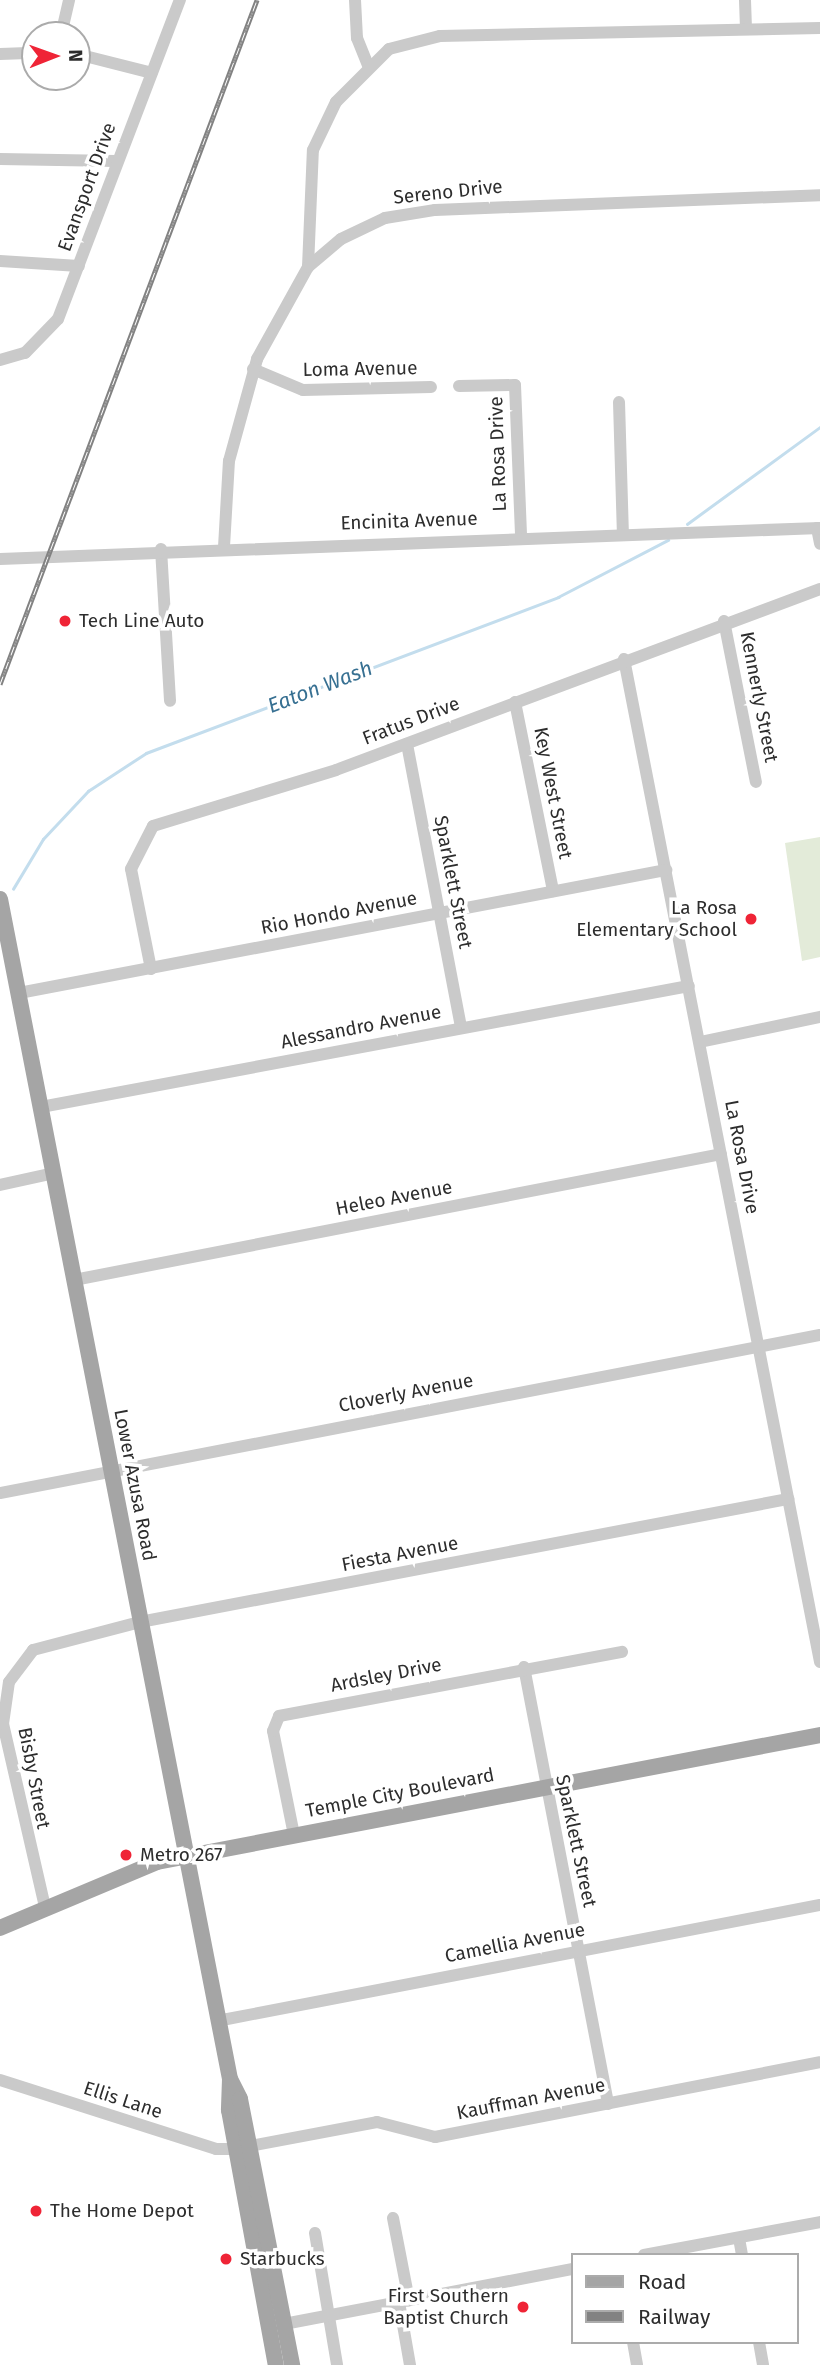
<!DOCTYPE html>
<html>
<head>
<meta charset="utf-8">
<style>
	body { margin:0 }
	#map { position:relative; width:820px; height:2365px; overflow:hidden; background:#fff; font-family:"Fira Sans",sans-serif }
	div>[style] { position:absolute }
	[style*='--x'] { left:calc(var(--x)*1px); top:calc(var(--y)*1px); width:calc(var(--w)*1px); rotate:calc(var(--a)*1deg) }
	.green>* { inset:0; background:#e3ebd9 }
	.stream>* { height:2.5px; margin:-1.25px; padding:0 1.25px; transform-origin:1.25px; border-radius:1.25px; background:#c3dded }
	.minor>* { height:12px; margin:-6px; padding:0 6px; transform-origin:6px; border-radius:6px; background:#cacaca }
	.major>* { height:16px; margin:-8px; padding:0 8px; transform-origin:8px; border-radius:8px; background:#a5a5a5 }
	.rail>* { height:5px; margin-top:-2.5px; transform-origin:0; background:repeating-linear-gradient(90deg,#fff 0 8px,#828282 0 16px); box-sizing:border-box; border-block:2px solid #828282 }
	.dots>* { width:19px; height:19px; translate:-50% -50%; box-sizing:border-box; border:4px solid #fff; border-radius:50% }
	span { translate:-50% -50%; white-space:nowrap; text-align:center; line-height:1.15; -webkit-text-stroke:7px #fff; paint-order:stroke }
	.street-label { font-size:19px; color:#2d2d2d }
	.poi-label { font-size:19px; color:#2d2d2d }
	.left { translate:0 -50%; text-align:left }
	.right { translate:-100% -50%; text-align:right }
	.water-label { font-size:21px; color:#377092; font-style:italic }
	.legend { position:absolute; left:571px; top:2253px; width:228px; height:91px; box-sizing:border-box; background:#fff; border:2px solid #ababab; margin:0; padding:9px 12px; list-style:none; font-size:21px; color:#2d2d2d }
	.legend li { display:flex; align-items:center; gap:14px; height:35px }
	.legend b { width:35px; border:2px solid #ababab }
	.north { position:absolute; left:21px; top:21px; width:70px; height:70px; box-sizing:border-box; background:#fff; border:2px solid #ababab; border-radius:50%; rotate:89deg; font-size:19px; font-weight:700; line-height:28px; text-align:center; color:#2d2d2d }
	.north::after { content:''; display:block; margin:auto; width:24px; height:32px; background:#ef2436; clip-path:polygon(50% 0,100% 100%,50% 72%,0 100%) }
</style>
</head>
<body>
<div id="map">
	<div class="green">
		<i style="clip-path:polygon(820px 837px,820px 957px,802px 961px,785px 843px)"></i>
	</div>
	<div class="stream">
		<i style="--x:687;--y:524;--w:165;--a:-36.1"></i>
		<i style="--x:13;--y:889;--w:58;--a:-59"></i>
		<i style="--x:43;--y:839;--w:66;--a:-46.8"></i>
		<i style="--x:88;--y:791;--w:69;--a:-33.2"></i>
		<i style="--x:146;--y:753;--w:441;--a:-20.7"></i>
		<i style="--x:558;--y:597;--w:124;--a:-27.4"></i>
	</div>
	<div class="minor">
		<i style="--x:355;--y:0;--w:38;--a:87"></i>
		<i style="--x:357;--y:38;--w:29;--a:68"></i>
		<i style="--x:745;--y:0;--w:26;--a:88"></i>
		<i style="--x:61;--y:35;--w:36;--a:-77"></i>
		<i style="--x:0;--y:54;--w:35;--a:-2"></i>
		<i style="--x:77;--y:54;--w:77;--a:14.2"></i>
		<i style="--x:0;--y:159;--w:116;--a:1"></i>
		<i style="--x:0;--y:261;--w:79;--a:3.6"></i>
		<i style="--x:308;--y:267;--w:117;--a:-87.6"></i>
		<i style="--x:313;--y:150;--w:53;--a:-64.4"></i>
		<i style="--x:336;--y:102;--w:75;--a:-45"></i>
		<i style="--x:389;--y:49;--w:53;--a:-14.3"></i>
		<i style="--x:440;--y:36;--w:380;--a:-1.2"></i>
		<i style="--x:0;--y:360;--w:26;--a:-16"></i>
		<i style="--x:25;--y:353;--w:47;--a:-45.9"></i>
		<i style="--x:58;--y:319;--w:342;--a:-69.1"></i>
		<i style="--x:253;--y:369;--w:54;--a:22.8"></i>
		<i style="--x:303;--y:390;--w:128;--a:-1.3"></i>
		<i style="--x:459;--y:386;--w:56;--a:-1"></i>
		<i style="--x:515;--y:385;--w:151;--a:87.7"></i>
		<i style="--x:619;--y:402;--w:131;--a:88.3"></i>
		<i style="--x:817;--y:528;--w:16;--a:79"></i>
		<i style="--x:224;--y:547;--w:86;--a:-86.7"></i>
		<i style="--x:229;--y:461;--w:106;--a:-74.6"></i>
		<i style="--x:257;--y:359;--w:105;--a:-61"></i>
		<i style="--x:308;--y:267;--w:43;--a:-40.3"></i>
		<i style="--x:341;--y:239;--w:49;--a:-25.5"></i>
		<i style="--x:385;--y:218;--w:51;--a:-9.1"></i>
		<i style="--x:435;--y:210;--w:385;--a:-2.2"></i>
		<i style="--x:161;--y:549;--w:152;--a:86.6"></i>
		<i style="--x:0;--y:559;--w:821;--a:-2.17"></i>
		<i style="--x:724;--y:621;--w:164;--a:78.8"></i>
		<i style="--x:624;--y:659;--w:1022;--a:78.94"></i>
		<i style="--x:515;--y:702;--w:193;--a:78.6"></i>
		<i style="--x:407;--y:744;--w:288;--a:79.2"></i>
		<i style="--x:151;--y:969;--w:102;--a:-101.3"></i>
		<i style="--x:131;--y:869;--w:48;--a:-62.9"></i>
		<i style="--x:153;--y:826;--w:191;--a:-17"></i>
		<i style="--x:336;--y:770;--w:517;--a:-20.5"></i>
		<i style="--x:19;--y:993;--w:659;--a:-10.76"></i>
		<i style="--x:700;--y:1042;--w:123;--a:-11.8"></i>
		<i style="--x:41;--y:1107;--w:659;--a:-10.58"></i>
		<i style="--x:0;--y:1185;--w:55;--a:-12.5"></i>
		<i style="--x:74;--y:1280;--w:659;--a:-11.02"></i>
		<i style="--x:0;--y:1493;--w:835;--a:-10.91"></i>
		<i style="--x:524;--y:1667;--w:445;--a:79.1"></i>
		<i style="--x:294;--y:1835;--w:106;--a:-101.4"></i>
		<i style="--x:273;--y:1731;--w:16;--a:-68"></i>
		<i style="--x:279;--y:1716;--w:349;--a:-10.6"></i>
		<i style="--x:45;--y:1907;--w:188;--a:-102.9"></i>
		<i style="--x:3;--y:1724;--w:42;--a:-81.9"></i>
		<i style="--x:9;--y:1682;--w:40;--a:-53"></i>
		<i style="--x:33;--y:1650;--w:111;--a:-14.7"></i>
		<i style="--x:140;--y:1622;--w:660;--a:-10.75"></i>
		<i style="--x:217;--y:2021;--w:614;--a:-10.89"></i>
		<i style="--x:0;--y:2080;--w:227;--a:17.7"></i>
		<i style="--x:216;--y:2149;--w:20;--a:0"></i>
		<i style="--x:250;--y:2146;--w:129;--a:-10.7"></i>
		<i style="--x:377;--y:2122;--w:60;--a:14.5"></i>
		<i style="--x:435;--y:2137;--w:392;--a:-11"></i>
		<i style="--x:393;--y:2218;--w:84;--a:79"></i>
		<i style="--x:315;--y:2233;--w:134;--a:80.5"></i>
		<i style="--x:739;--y:2238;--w:17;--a:80"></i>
		<i style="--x:644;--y:2255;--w:179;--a:-10.6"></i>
		<i style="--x:399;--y:2302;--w:64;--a:80.1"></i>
		<i style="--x:284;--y:2324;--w:294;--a:-10.8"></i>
		<i style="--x:633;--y:2342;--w:23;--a:80"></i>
		<i style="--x:759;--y:2342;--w:23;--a:80"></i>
	</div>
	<div class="major">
		<i style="--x:0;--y:899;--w:1202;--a:78.97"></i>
		<i style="--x:230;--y:2079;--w:31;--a:92"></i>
		<i style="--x:229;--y:2110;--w:259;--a:79.6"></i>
		<i style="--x:0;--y:1928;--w:170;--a:-22.8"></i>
		<i style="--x:157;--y:1862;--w:675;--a:-10.84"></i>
		<i style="--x:231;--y:2081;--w:20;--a:63"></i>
		<i style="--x:240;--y:2099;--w:271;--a:78.9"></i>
	</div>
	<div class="rail">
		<i style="--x:0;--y:684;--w:731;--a:-69.41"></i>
	</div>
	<div class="dots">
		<i style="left:65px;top:621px;background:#ef2436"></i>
		<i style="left:751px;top:919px;background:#ef2436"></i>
		<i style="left:126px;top:1855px;background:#ef2436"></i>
		<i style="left:36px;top:2211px;background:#ef2436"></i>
		<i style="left:226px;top:2259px;background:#ef2436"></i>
		<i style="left:523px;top:2307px;background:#ef2436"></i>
	</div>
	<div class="street-label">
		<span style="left:87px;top:187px;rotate:-70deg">Evansport Drive</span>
		<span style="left:448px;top:192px;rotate:-6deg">Sereno Drive</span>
		<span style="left:360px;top:369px;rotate:-1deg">Loma Avenue</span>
		<span style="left:498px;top:454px;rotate:-92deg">La Rosa Drive</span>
		<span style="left:409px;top:521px;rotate:-2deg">Encinita Avenue</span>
		<span style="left:759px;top:697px;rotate:79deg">Kennerly Street</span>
		<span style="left:411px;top:721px;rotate:-21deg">Fratus Drive</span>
		<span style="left:553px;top:793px;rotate:79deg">Key West Street</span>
		<span style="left:453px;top:882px;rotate:79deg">Sparklett Street</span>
		<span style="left:339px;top:913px;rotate:-11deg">Rio Hondo Avenue</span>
		<span style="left:361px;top:1027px;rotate:-11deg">Alessandro Avenue</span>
		<span style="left:742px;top:1157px;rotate:79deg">La Rosa Drive</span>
		<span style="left:394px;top:1198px;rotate:-11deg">Heleo Avenue</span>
		<span style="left:406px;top:1393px;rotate:-11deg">Cloverly Avenue</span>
		<span style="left:135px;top:1485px;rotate:79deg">Lower Azusa Road</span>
		<span style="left:400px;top:1554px;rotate:-11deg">Fiesta Avenue</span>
		<span style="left:386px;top:1675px;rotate:-11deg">Ardsley Drive</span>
		<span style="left:34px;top:1778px;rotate:79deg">Bisby Street</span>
		<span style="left:400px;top:1793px;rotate:-11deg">Temple City Boulevard</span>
		<span style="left:576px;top:1841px;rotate:78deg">Sparklett Street</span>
		<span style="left:515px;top:1943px;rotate:-11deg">Camellia Avenue</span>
		<span style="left:531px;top:2099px;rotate:-11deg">Kauffman Avenue</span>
		<span style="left:123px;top:2100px;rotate:18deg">Ellis Lane</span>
	</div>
	<div class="poi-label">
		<span class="left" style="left:79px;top:621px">Tech Line Auto</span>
		<span class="right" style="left:737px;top:919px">La Rosa<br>Elementary School</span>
		<span class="left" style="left:140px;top:1855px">Metro 267</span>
		<span class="left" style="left:50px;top:2211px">The Home Depot</span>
		<span class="left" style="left:240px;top:2259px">Starbucks</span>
		<span class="right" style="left:509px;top:2307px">First Southern<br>Baptist Church</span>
	</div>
	<div class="water-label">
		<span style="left:320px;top:687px;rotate:-21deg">Eaton Wash</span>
	</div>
	<ul class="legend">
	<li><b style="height:9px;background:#a5a5a5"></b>Road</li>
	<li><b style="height:9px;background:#828282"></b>Railway</li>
	</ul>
	<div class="north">N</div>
</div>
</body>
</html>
